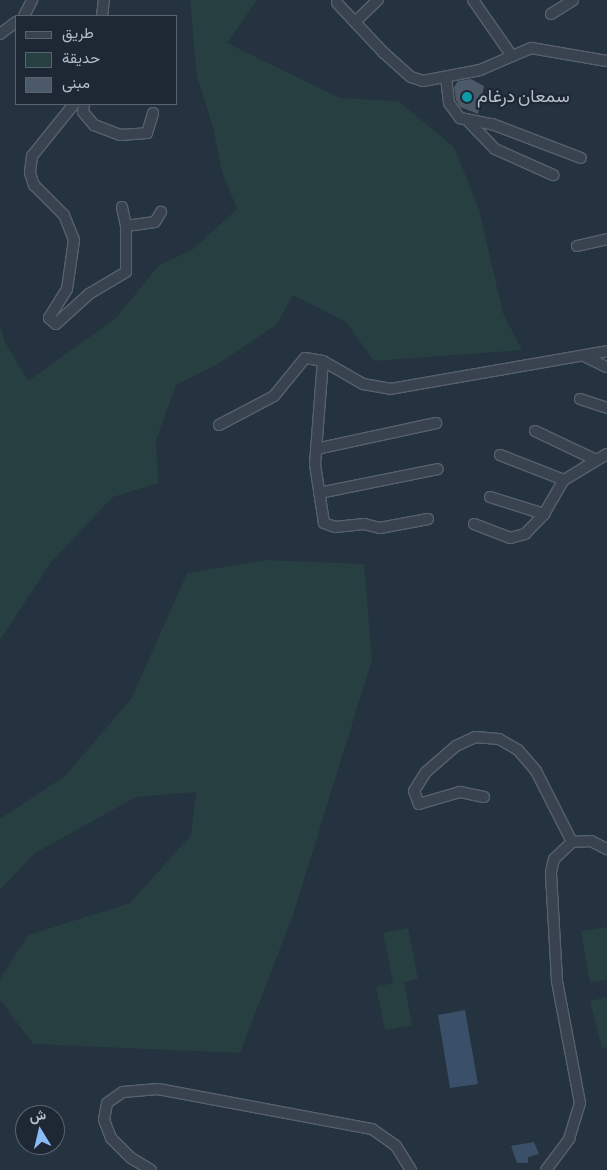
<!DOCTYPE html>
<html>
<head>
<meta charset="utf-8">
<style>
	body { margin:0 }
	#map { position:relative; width:607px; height:1170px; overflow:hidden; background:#25323f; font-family:"Sofia Sans Condensed",Vazirmatn,sans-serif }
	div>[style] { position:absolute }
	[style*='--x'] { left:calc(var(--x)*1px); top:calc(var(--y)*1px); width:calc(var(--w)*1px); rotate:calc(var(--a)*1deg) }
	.green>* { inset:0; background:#273f40 }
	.water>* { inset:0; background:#3a5068 }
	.building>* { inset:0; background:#4b5968 }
	.roads { filter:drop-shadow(1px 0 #57616d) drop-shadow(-1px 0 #57616d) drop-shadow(0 1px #57616d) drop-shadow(0 -1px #57616d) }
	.minor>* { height:10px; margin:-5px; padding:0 5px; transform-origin:5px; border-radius:5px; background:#39434f }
	.dots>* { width:14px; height:14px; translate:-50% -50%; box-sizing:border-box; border:2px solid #1e2834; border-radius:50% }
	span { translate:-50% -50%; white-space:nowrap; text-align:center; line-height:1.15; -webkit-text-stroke:4.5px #1e2834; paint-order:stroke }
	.poi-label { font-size:18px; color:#b5beca }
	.left { translate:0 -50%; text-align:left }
	.legend { position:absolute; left:15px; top:15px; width:162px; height:90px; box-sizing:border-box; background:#1e2834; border:1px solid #5a6470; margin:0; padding:6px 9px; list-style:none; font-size:15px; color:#b5beca }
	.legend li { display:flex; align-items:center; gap:10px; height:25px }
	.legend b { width:25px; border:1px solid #5a6470 }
	.north { position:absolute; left:15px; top:1105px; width:50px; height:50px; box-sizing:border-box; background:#1e2834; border:1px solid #5a6470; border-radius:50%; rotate:351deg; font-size:14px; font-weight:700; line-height:20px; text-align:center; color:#b5beca }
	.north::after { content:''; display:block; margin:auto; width:18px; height:22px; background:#8cbcf8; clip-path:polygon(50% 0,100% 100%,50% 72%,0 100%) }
</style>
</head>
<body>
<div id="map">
	<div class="green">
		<i style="clip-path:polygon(190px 0,257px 0,227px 43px,340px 98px,398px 101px,454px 147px,479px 209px,503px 313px,522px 350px,374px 361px,346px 322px,293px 295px,276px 325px,218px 364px,176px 385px,156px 440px,158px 483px,113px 497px,52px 561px,0 640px,0 324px,5px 342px,28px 381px,116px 318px,159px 265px,192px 250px,237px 209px,222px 172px,213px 127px,197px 77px)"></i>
		<i style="clip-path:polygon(266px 560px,364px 564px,372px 660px,293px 915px,240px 1053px,33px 1044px,0 1000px,0 979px,28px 935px,130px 903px,191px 835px,196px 792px,136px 797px,35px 853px,0 890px,0 819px,65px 776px,131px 699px,187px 573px)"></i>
		<i style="clip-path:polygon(607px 927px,607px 980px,590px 983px,581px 931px)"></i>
		<i style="clip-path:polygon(408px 928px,418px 979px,404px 982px,412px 1025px,385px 1030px,376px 987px,393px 983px,383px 933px)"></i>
		<i style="clip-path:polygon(607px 997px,607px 1047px,602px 1049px,590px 1001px)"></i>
	</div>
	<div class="water">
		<i style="clip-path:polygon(465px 1010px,478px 1084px,450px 1088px,438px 1015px)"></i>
		<i style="clip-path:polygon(534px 1142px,539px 1154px,528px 1157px,528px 1163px,517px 1163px,511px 1146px)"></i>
	</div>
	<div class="building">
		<i style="clip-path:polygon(471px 79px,484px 86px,478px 114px,460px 107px,456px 100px,454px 87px,458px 81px)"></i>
	</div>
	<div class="roads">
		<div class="minor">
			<i style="--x:473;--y:0;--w:68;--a:55.1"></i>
			<i style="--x:337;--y:3;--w:69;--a:46.8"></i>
			<i style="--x:384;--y:53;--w:36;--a:42"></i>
			<i style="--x:411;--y:77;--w:13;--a:18"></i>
			<i style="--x:423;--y:81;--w:58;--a:-10.9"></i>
			<i style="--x:480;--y:70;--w:56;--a:-23.3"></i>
			<i style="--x:531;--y:48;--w:77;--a:9.7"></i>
			<i style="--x:551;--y:14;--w:26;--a:-32"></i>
			<i style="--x:24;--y:16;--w:18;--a:-63"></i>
			<i style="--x:102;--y:16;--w:16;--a:-83"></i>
			<i style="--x:355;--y:22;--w:32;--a:-44"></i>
			<i style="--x:0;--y:34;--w:20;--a:-37"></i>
			<i style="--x:446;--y:78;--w:25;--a:83"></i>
			<i style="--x:449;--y:103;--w:19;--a:54"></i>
			<i style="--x:460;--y:118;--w:33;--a:11"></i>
			<i style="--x:492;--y:124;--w:95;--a:20.9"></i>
			<i style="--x:74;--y:104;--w:67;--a:128.9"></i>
			<i style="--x:32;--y:156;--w:17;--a:97"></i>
			<i style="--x:30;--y:173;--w:13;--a:72"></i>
			<i style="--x:34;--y:185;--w:42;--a:45"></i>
			<i style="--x:64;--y:215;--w:27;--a:68"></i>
			<i style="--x:74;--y:240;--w:49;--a:98.1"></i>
			<i style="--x:67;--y:289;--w:34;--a:122"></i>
			<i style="--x:49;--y:318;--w:9;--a:41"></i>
			<i style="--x:56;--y:324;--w:45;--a:-42.3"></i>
			<i style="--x:89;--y:294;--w:43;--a:-30.7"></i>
			<i style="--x:126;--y:272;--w:46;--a:-90"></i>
			<i style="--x:126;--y:226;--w:29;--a:-8"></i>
			<i style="--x:155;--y:222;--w:12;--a:-59"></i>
			<i style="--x:84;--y:104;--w:8;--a:97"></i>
			<i style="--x:83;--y:112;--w:17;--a:50"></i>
			<i style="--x:94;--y:125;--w:28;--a:21"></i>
			<i style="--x:120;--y:135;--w:27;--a:-4"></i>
			<i style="--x:147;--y:133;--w:21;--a:-73"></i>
			<i style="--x:468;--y:121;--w:39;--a:46"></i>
			<i style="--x:495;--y:149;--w:64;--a:24.1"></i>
			<i style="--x:122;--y:207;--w:19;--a:78"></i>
			<i style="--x:577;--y:246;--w:31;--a:-13"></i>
			<i style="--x:584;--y:356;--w:25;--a:26"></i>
			<i style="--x:580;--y:399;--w:28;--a:18"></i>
			<i style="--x:219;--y:425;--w:62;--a:-27.8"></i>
			<i style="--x:274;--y:396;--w:49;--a:-50.8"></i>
			<i style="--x:305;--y:358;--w:18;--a:9"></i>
			<i style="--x:535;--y:431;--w:65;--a:25.4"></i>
			<i style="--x:316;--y:449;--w:123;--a:-12.2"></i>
			<i style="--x:500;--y:455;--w:69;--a:21.3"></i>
			<i style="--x:319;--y:493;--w:121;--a:-11.4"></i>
			<i style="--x:490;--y:497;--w:57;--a:17.5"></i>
			<i style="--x:428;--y:519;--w:49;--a:169.4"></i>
			<i style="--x:380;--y:528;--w:16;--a:-166"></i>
			<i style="--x:364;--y:524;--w:29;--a:174"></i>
			<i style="--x:335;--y:527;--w:12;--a:-160"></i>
			<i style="--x:324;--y:523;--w:60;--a:-98.7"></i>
			<i style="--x:315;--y:464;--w:103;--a:-85.6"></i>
			<i style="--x:323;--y:361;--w:46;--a:29.9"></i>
			<i style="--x:363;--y:384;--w:27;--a:10"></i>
			<i style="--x:390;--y:389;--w:220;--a:-9.9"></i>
			<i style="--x:474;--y:524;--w:39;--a:21"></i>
			<i style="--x:510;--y:538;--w:16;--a:-15"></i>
			<i style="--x:525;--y:534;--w:28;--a:-46"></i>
			<i style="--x:544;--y:514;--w:39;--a:-60"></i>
			<i style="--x:564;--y:480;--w:50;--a:-31.2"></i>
			<i style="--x:484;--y:797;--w:25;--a:-168"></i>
			<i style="--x:460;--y:792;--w:43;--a:163.7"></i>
			<i style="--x:419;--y:804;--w:14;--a:-111"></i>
			<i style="--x:414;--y:791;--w:22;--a:-58"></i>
			<i style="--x:426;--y:772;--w:40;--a:-41"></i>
			<i style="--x:456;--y:746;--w:21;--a:-25"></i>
			<i style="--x:475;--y:737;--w:24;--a:5"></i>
			<i style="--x:499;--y:739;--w:22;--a:30"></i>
			<i style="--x:518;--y:750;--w:28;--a:49"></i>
			<i style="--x:536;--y:771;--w:80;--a:63.1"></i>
			<i style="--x:151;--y:1170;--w:23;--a:-149"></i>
			<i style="--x:131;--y:1158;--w:28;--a:-135"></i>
			<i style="--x:111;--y:1138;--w:19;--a:-111"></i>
			<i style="--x:104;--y:1120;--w:17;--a:-80"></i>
			<i style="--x:107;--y:1103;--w:19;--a:-35"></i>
			<i style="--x:123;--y:1092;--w:35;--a:-5"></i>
			<i style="--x:158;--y:1089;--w:218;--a:10.6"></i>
			<i style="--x:372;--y:1129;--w:29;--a:35"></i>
			<i style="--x:396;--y:1146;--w:28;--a:58"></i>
			<i style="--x:546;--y:1170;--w:39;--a:-53"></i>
			<i style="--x:569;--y:1139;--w:38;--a:-73"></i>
			<i style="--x:580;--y:1103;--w:124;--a:-100.7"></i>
			<i style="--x:557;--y:981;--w:109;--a:-93.2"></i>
			<i style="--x:551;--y:872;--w:13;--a:-77"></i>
			<i style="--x:554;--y:859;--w:25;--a:-43"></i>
			<i style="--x:572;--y:842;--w:19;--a:-3"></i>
			<i style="--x:591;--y:841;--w:18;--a:27"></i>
		</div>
	</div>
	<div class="dots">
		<i style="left:467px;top:97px;background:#0f9aa8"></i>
	</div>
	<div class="poi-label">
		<span class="left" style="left:477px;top:97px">سمعان درغام</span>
	</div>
	<ul class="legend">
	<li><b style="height:6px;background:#39434f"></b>طريق</li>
	<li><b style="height:14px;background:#273f40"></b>حديقة</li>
	<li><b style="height:14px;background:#4b5968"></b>مبنى</li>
	</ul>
	<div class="north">ش</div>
</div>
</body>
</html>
